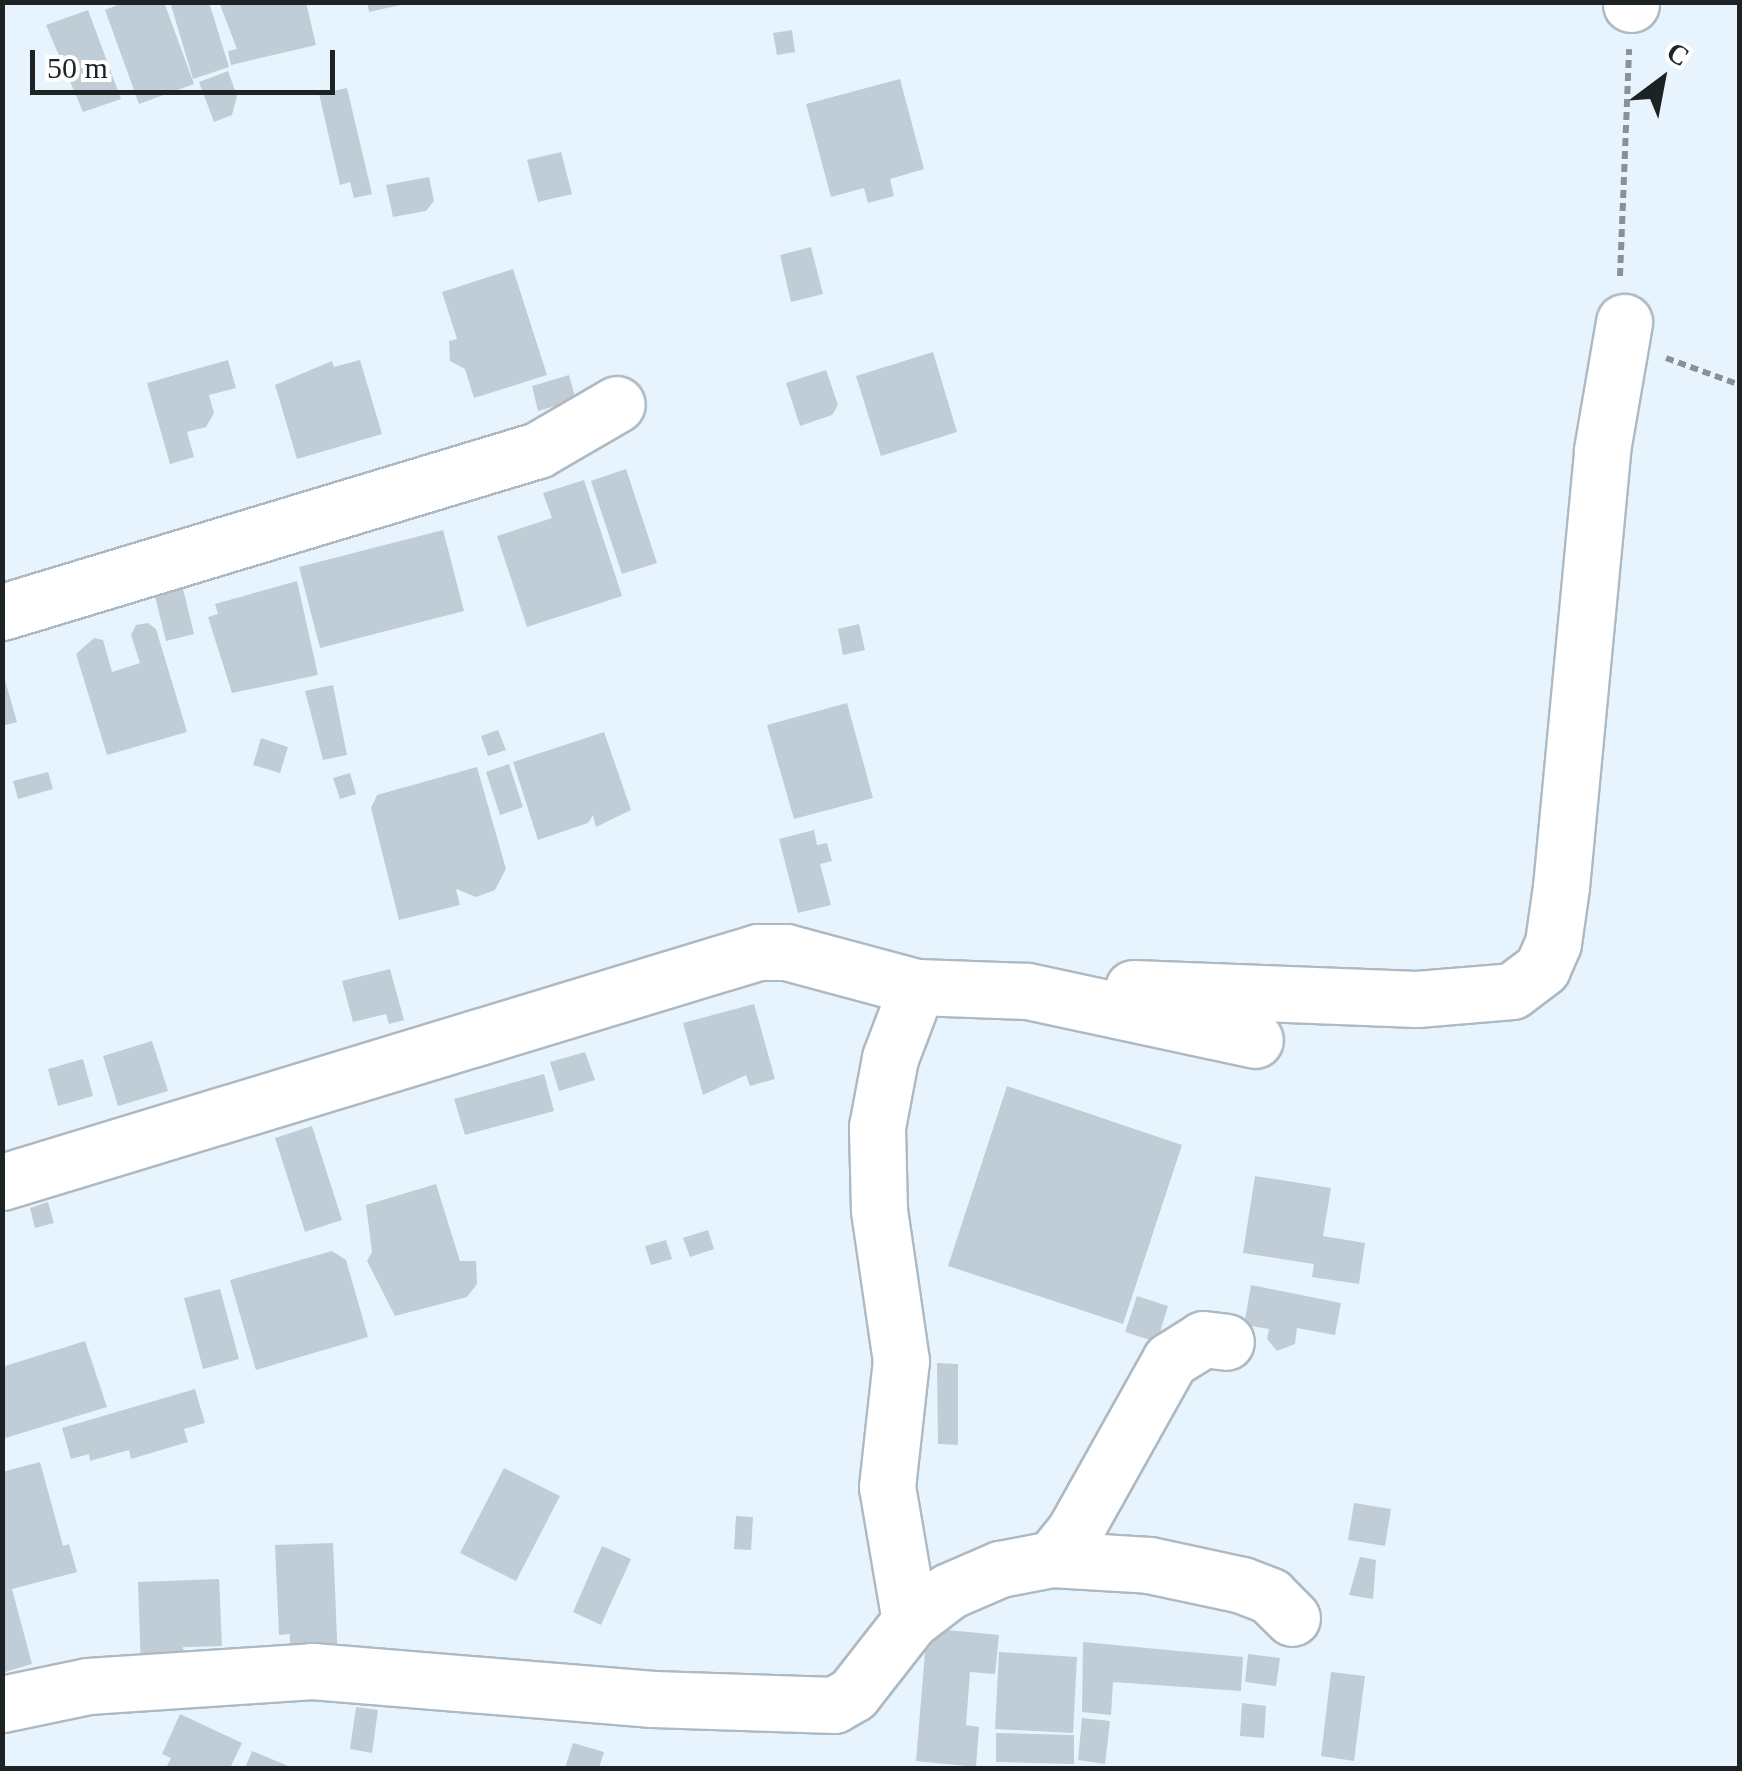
<!DOCTYPE html>
<html>
<head>
<meta charset="utf-8">
<style>
	body { margin:0 }
	#map { position:relative; width:1742px; height:1771px; overflow:hidden; background:#e7f4fd; font-family:Georgia,serif }
	div>[style] { position:absolute }
	[style*='--x'] { left:calc(var(--x)*1px); top:calc(var(--y)*1px); width:calc(var(--w)*1px); rotate:calc(var(--a)*1deg) }
	.building>* { inset:0; background:#c1cdd6 }
	.path>* { height:6px; margin-top:-3px; transform-origin:0; background:repeating-linear-gradient(90deg,#889197 0 8px,transparent 0 13px) }
	.roads { filter:drop-shadow(2px 0 #aebac3) drop-shadow(-2px 0 #aebac3) drop-shadow(0 2px #aebac3) drop-shadow(0 -2px #aebac3) }
	.minor>* { height:55px; margin:-27.5px; padding:0 27.5px; transform-origin:27.5px; border-radius:27.5px; background:#fff }
	span { translate:-50% -50%; white-space:nowrap; text-align:center; line-height:1.15; -webkit-text-stroke:8px #fff; paint-order:stroke }
	.frame { position:absolute; inset:0; border:5px solid #1d2225; pointer-events:none }
	.north { position:absolute; left:1612px; top:30px; width:100px; height:100px; -webkit-text-stroke:8px #fff; paint-order:stroke; rotate:32deg; font-size:28px; font-weight:700; line-height:40px; text-align:center; color:#1d2225 }
	.north::after { content:''; display:block; margin:auto; width:35px; height:45px; background:#1d2225; clip-path:polygon(50% 0,100% 100%,50% 72%,0 100%) }
	.scale { position:absolute; left:30px; top:50px; width:305px; height:45px; box-sizing:border-box; border:5px solid #1d2225; border-top:0; padding-left:12px; font-size:30px; line-height:35px; white-space:nowrap; color:#1d2225; -webkit-text-stroke:8px #fff; paint-order:stroke }
</style>
</head>
<body>
<div id="map">
	<div class="building">
		<i style="clip-path:polygon(125px 2px,164px 2px,194px 84px,139px 104px,105px 10px)"></i>
		<i style="clip-path:polygon(170px 2px,209px 2px,229px 67px,193px 79px)"></i>
		<i style="clip-path:polygon(219px 2px,306px 2px,316px 45px,231px 65px,228px 51px,237px 49px)"></i>
		<i style="clip-path:polygon(367px 2px,405px 2px,405px 4px,369px 12px)"></i>
		<i style="clip-path:polygon(88px 10px,121px 99px,83px 112px,46px 25px)"></i>
		<i style="clip-path:polygon(792px 30px,795px 52px,777px 55px,773px 33px)"></i>
		<i style="clip-path:polygon(228px 71px,237px 96px,232px 115px,214px 122px,199px 82px)"></i>
		<i style="clip-path:polygon(900px 79px,924px 169px,890px 179px,894px 196px,868px 203px,864px 188px,831px 197px,806px 104px)"></i>
		<i style="clip-path:polygon(347px 88px,372px 194px,354px 198px,350px 182px,340px 185px,319px 94px)"></i>
		<i style="clip-path:polygon(561px 152px,572px 194px,538px 202px,527px 160px)"></i>
		<i style="clip-path:polygon(429px 177px,434px 201px,426px 211px,393px 217px,386px 185px)"></i>
		<i style="clip-path:polygon(811px 247px,823px 294px,791px 302px,780px 255px)"></i>
		<i style="clip-path:polygon(513px 269px,547px 375px,474px 398px,465px 369px,450px 361px,449px 341px,457px 339px,442px 292px)"></i>
		<i style="clip-path:polygon(933px 352px,957px 432px,881px 456px,856px 376px)"></i>
		<i style="clip-path:polygon(228px 360px,236px 388px,209px 395px,214px 413px,206px 427px,187px 432px,194px 457px,170px 464px,147px 383px)"></i>
		<i style="clip-path:polygon(360px 360px,382px 434px,297px 459px,275px 385px,332px 361px,334px 367px)"></i>
		<i style="clip-path:polygon(826px 370px,838px 405px,832px 415px,800px 426px,786px 383px)"></i>
		<i style="clip-path:polygon(569px 375px,576px 400px,538px 411px,532px 386px)"></i>
		<i style="clip-path:polygon(626px 469px,657px 563px,622px 574px,591px 481px)"></i>
		<i style="clip-path:polygon(584px 480px,622px 596px,527px 627px,497px 536px,552px 518px,543px 493px)"></i>
		<i style="clip-path:polygon(443px 530px,464px 611px,320px 648px,299px 567px)"></i>
		<i style="clip-path:polygon(297px 581px,318px 675px,232px 693px,208px 617px,218px 614px,215px 604px)"></i>
		<i style="clip-path:polygon(182px 585px,194px 634px,166px 641px,154px 592px)"></i>
		<i style="clip-path:polygon(148px 623px,156px 629px,187px 732px,107px 755px,76px 654px,94px 638px,103px 640px,112px 672px,140px 663px,131px 635px,136px 625px)"></i>
		<i style="clip-path:polygon(859px 624px,865px 650px,843px 655px,838px 629px)"></i>
		<i style="clip-path:polygon(2px 670px,17px 722px,2px 726px)"></i>
		<i style="clip-path:polygon(333px 685px,347px 755px,323px 760px,305px 691px)"></i>
		<i style="clip-path:polygon(847px 703px,873px 798px,794px 819px,767px 725px)"></i>
		<i style="clip-path:polygon(498px 730px,506px 750px,488px 756px,481px 736px)"></i>
		<i style="clip-path:polygon(604px 732px,631px 810px,596px 827px,593px 815px,588px 823px,538px 840px,513px 762px)"></i>
		<i style="clip-path:polygon(261px 738px,288px 747px,280px 773px,253px 765px)"></i>
		<i style="clip-path:polygon(509px 764px,523px 807px,500px 815px,486px 772px)"></i>
		<i style="clip-path:polygon(477px 767px,506px 869px,495px 890px,476px 897px,456px 889px,460px 905px,399px 920px,371px 808px,377px 795px)"></i>
		<i style="clip-path:polygon(48px 772px,53px 789px,18px 799px,13px 781px)"></i>
		<i style="clip-path:polygon(350px 773px,356px 794px,340px 799px,333px 778px)"></i>
		<i style="clip-path:polygon(814px 830px,817px 845px,827px 843px,832px 861px,820px 864px,831px 905px,798px 913px,779px 839px)"></i>
		<i style="clip-path:polygon(390px 969px,404px 1020px,389px 1024px,386px 1014px,353px 1022px,342px 981px)"></i>
		<i style="clip-path:polygon(754px 1004px,775px 1079px,750px 1086px,746px 1075px,703px 1095px,683px 1023px)"></i>
		<i style="clip-path:polygon(152px 1041px,168px 1091px,118px 1106px,103px 1056px)"></i>
		<i style="clip-path:polygon(585px 1052px,595px 1080px,559px 1091px,550px 1062px)"></i>
		<i style="clip-path:polygon(83px 1059px,93px 1096px,58px 1106px,48px 1069px)"></i>
		<i style="clip-path:polygon(544px 1074px,554px 1111px,465px 1135px,454px 1099px)"></i>
		<i style="clip-path:polygon(1007px 1086px,1182px 1145px,1123px 1324px,948px 1266px)"></i>
		<i style="clip-path:polygon(312px 1126px,342px 1220px,305px 1232px,275px 1138px)"></i>
		<i style="clip-path:polygon(1255px 1176px,1331px 1188px,1323px 1236px,1365px 1243px,1359px 1284px,1312px 1277px,1314px 1264px,1243px 1253px)"></i>
		<i style="clip-path:polygon(436px 1184px,460px 1261px,476px 1261px,477px 1284px,467px 1297px,395px 1316px,367px 1261px,372px 1252px,366px 1205px)"></i>
		<i style="clip-path:polygon(48px 1202px,54px 1223px,35px 1228px,30px 1208px)"></i>
		<i style="clip-path:polygon(708px 1230px,714px 1249px,690px 1257px,683px 1238px)"></i>
		<i style="clip-path:polygon(666px 1240px,672px 1259px,651px 1265px,645px 1246px)"></i>
		<i style="clip-path:polygon(332px 1251px,346px 1260px,368px 1337px,256px 1370px,230px 1280px)"></i>
		<i style="clip-path:polygon(1251px 1285px,1341px 1303px,1335px 1335px,1297px 1328px,1295px 1344px,1277px 1351px,1267px 1339px,1269px 1329px,1244px 1325px)"></i>
		<i style="clip-path:polygon(220px 1289px,239px 1359px,203px 1369px,184px 1298px)"></i>
		<i style="clip-path:polygon(1137px 1296px,1168px 1306px,1157px 1342px,1125px 1332px)"></i>
		<i style="clip-path:polygon(85px 1341px,107px 1407px,2px 1439px,2px 1367px)"></i>
		<i style="clip-path:polygon(937px 1363px,958px 1364px,958px 1445px,938px 1444px)"></i>
		<i style="clip-path:polygon(195px 1389px,205px 1423px,184px 1429px,188px 1442px,131px 1459px,129px 1450px,90px 1461px,89px 1454px,71px 1459px,62px 1428px)"></i>
		<i style="clip-path:polygon(40px 1462px,63px 1546px,69px 1544px,77px 1572px,12px 1589px,32px 1664px,2px 1673px,2px 1472px)"></i>
		<i style="clip-path:polygon(504px 1468px,560px 1496px,516px 1581px,460px 1553px)"></i>
		<i style="clip-path:polygon(1354px 1503px,1391px 1509px,1385px 1546px,1348px 1540px)"></i>
		<i style="clip-path:polygon(736px 1516px,753px 1517px,751px 1550px,734px 1549px)"></i>
		<i style="clip-path:polygon(333px 1543px,338px 1661px,290px 1663px,290px 1634px,279px 1635px,275px 1545px)"></i>
		<i style="clip-path:polygon(602px 1546px,631px 1559px,601px 1625px,573px 1612px)"></i>
		<i style="clip-path:polygon(1360px 1557px,1376px 1560px,1373px 1599px,1349px 1595px)"></i>
		<i style="clip-path:polygon(219px 1579px,222px 1646px,183px 1647px,184px 1667px,141px 1668px,138px 1582px)"></i>
		<i style="clip-path:polygon(927px 1628px,999px 1635px,995px 1674px,970px 1672px,966px 1725px,979px 1727px,976px 1767px,916px 1761px)"></i>
		<i style="clip-path:polygon(1083px 1642px,1243px 1657px,1241px 1691px,1113px 1682px,1111px 1715px,1082px 1712px)"></i>
		<i style="clip-path:polygon(999px 1652px,1077px 1657px,1073px 1733px,995px 1729px)"></i>
		<i style="clip-path:polygon(1248px 1654px,1280px 1658px,1276px 1686px,1245px 1682px)"></i>
		<i style="clip-path:polygon(1331px 1672px,1365px 1676px,1354px 1761px,1321px 1756px)"></i>
		<i style="clip-path:polygon(1242px 1703px,1266px 1706px,1264px 1738px,1240px 1736px)"></i>
		<i style="clip-path:polygon(356px 1707px,378px 1710px,372px 1753px,350px 1749px)"></i>
		<i style="clip-path:polygon(180px 1714px,242px 1743px,230px 1768px,166px 1768px,171px 1758px,162px 1754px)"></i>
		<i style="clip-path:polygon(1082px 1718px,1110px 1721px,1105px 1764px,1078px 1760px)"></i>
		<i style="clip-path:polygon(996px 1733px,1074px 1735px,1074px 1764px,996px 1762px)"></i>
		<i style="clip-path:polygon(573px 1743px,604px 1752px,599px 1768px,565px 1768px)"></i>
		<i style="clip-path:polygon(252px 1751px,293px 1768px,245px 1768px)"></i>
	</div>
	<div class="path">
		<i style="--x:1620;--y:276;--w:227;--a:-87.7"></i>
		<i style="--x:1666;--y:358;--w:79;--a:20"></i>
	</div>
	<div class="roads">
		<div class="minor">
			<i style="--x:1631;--y:4;--w:2;--a:-90"></i>
			<i style="--x:2;--y:612;--w:560;--a:-16.82"></i>
			<i style="--x:538;--y:450;--w:91;--a:-30.2"></i>
			<i style="--x:1133;--y:988;--w:284;--a:2.2"></i>
			<i style="--x:1417;--y:999;--w:95;--a:-4.8"></i>
			<i style="--x:1512;--y:991;--w:38;--a:-37"></i>
			<i style="--x:1542;--y:968;--w:27;--a:-66"></i>
			<i style="--x:1553;--y:943;--w:57;--a:-81.9"></i>
			<i style="--x:1561;--y:887;--w:439;--a:-84.6"></i>
			<i style="--x:1602;--y:450;--w:130;--a:-80.2"></i>
			<i style="--x:2;--y:1182;--w:790;--a:-16.92"></i>
			<i style="--x:758;--y:952;--w:28;--a:0"></i>
			<i style="--x:786;--y:952;--w:136;--a:15"></i>
			<i style="--x:917;--y:987;--w:110;--a:2.1"></i>
			<i style="--x:1027;--y:991;--w:233;--a:12.1"></i>
			<i style="--x:1052;--y:1559;--w:35;--a:-51"></i>
			<i style="--x:1074;--y:1532;--w:197;--a:-60.8"></i>
			<i style="--x:1170;--y:1360;--w:39;--a:-32"></i>
			<i style="--x:1203;--y:1339;--w:23;--a:7"></i>
			<i style="--x:910;--y:1621;--w:136;--a:-99.7"></i>
			<i style="--x:887;--y:1487;--w:127;--a:-83.7"></i>
			<i style="--x:901;--y:1361;--w:153;--a:-98.3"></i>
			<i style="--x:879;--y:1210;--w:83;--a:-91.4"></i>
			<i style="--x:877;--y:1127;--w:70;--a:-79.3"></i>
			<i style="--x:890;--y:1058;--w:76;--a:-69.2"></i>
			<i style="--x:2;--y:1704;--w:88;--a:-11.8"></i>
			<i style="--x:88;--y:1686;--w:225;--a:-3.8"></i>
			<i style="--x:312;--y:1671;--w:342;--a:4.7"></i>
			<i style="--x:653;--y:1699;--w:181;--a:1.9"></i>
			<i style="--x:834;--y:1705;--w:22;--a:-30"></i>
			<i style="--x:853;--y:1694;--w:93;--a:-52"></i>
			<i style="--x:910;--y:1621;--w:49;--a:-37.6"></i>
			<i style="--x:949;--y:1591;--w:56;--a:-23.3"></i>
			<i style="--x:1000;--y:1569;--w:53;--a:-10.9"></i>
			<i style="--x:1052;--y:1559;--w:97;--a:3.5"></i>
			<i style="--x:1149;--y:1565;--w:95;--a:12.1"></i>
			<i style="--x:1242;--y:1585;--w:30;--a:21"></i>
			<i style="--x:1270;--y:1596;--w:31;--a:45"></i>
		</div>
	</div>
	<div class="frame"></div>
	<div class="north">С</div>
	<div class="scale">50 m</div>
</div>
</body>
</html>
